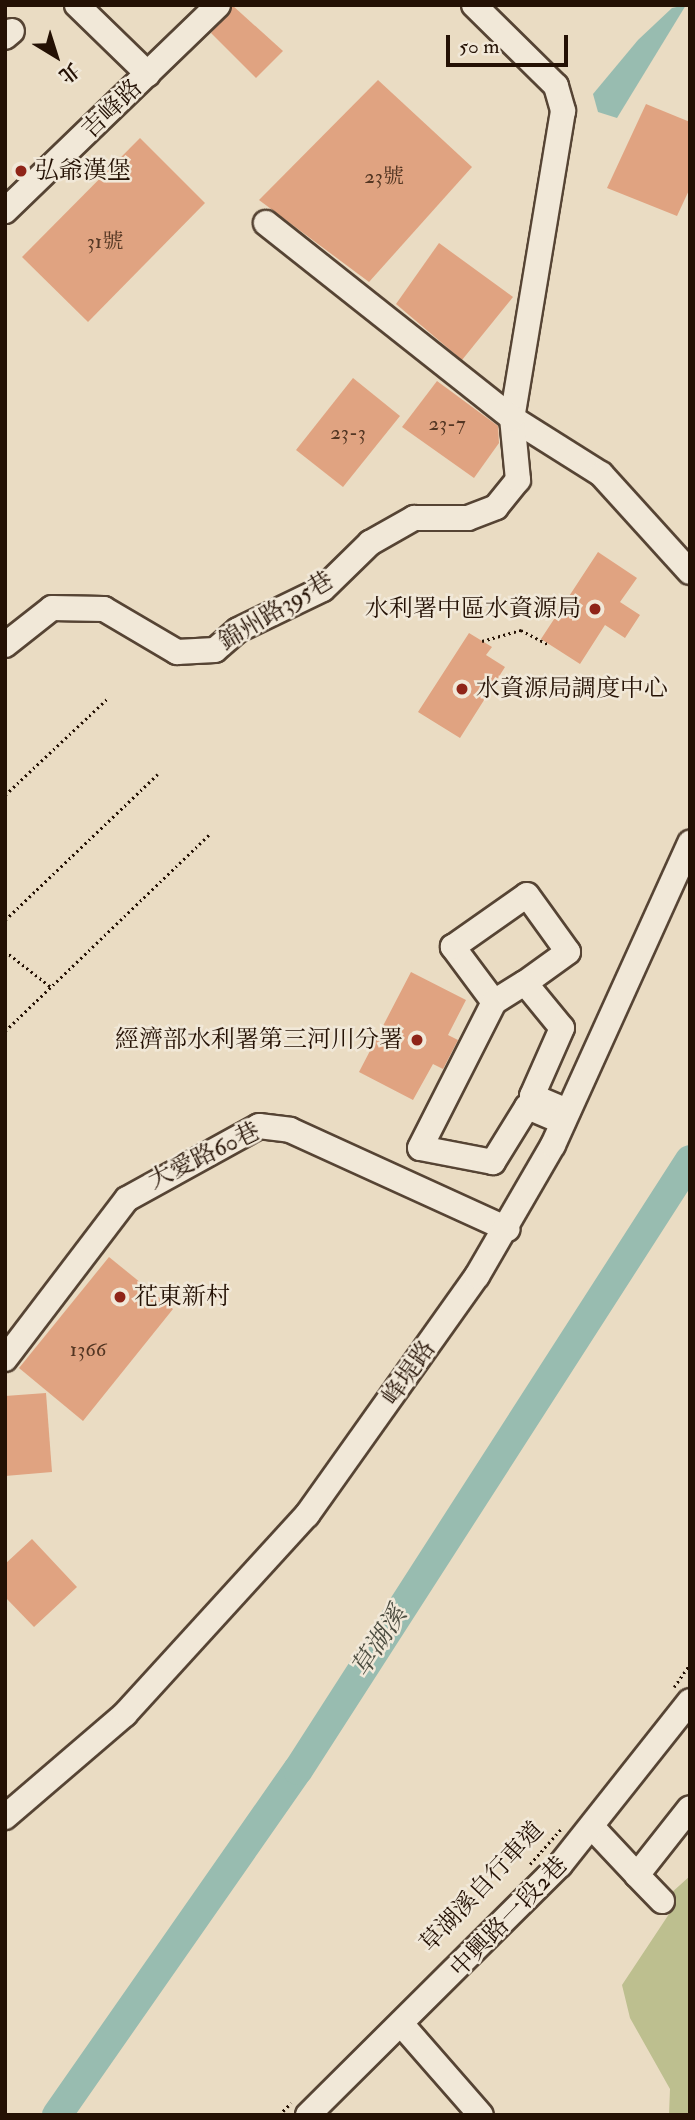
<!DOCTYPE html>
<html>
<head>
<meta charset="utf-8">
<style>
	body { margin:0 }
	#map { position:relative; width:695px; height:2120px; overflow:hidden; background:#eadcc3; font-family:"IM FELL Double Pica","Noto Serif TC",serif }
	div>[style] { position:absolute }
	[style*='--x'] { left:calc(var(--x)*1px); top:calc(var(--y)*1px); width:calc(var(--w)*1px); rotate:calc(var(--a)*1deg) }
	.green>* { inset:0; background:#bdbf8f }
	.water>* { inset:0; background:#98bcb0 }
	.river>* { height:30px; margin:-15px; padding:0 15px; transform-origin:15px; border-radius:15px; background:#98bcb0 }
	.building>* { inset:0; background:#e0a381 }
	.path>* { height:2.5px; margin-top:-1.25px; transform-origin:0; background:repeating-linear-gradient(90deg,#241104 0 2px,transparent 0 5.5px) }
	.roads { filter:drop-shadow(2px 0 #564434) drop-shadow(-2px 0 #564434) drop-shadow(0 2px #564434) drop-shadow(0 -2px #564434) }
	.minor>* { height:24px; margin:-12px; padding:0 12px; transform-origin:12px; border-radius:12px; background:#f1e8d8 }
	.dots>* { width:19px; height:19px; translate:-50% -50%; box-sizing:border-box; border:4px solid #f1e8d8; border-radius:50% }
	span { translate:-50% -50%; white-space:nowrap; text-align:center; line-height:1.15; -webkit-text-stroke:5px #f1e8d8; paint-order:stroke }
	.number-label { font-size:21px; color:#533623 }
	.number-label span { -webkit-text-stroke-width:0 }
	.street-label { font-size:24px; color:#241104 }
	.poi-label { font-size:24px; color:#241104 }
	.left { translate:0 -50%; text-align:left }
	.right { translate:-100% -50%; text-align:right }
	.water-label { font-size:26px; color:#4d4d40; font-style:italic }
	.frame { position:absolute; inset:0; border:7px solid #241104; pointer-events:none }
	.north { position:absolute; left:21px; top:21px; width:70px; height:70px; -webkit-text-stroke:5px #f1e8d8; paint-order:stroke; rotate:142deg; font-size:19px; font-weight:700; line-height:28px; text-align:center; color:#241104 }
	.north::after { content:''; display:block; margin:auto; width:24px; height:32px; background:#241104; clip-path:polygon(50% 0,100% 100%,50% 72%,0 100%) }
	.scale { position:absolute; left:446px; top:35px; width:122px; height:32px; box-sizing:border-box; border:4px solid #241104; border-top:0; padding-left:9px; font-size:21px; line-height:24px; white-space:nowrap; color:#241104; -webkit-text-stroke:5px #f1e8d8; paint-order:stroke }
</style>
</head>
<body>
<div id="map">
	<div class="green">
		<i style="clip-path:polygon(690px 1876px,690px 2115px,669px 2115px,670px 2089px,630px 2018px,622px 1985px,671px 1911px,670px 1894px)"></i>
	</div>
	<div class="water">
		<i style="clip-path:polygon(686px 5px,617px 118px,598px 112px,593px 94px,638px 40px,672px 8px)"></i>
	</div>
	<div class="river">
		<i style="--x:57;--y:2115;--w:421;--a:-55.1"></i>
		<i style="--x:298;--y:1770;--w:725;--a:-57.27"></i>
	</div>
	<div class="building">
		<i style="clip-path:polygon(232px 5px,283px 51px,256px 78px,211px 33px)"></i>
		<i style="clip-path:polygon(378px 80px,472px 167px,369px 282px,259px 200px)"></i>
		<i style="clip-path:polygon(646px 104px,690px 122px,690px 188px,677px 216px,607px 188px)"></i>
		<i style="clip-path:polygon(140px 138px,205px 203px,88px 322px,22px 257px)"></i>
		<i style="clip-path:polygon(439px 243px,513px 297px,462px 360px,396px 304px)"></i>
		<i style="clip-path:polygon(353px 378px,400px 416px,343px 487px,296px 450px)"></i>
		<i style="clip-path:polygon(437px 381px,498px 426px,499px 443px,474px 478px,402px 427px)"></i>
		<i style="clip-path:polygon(598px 552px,637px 578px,620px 602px,640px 615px,625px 638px,605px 625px,580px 664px,541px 639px)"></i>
		<i style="clip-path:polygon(469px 633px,492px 647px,486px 655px,505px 667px,460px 738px,418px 712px)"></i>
		<i style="clip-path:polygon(411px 972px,466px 1000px,448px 1035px,458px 1040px,443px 1069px,433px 1064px,413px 1100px,359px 1072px)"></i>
		<i style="clip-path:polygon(109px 1257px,173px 1309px,83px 1421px,19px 1368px)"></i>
		<i style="clip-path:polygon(46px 1393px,52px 1472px,5px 1476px,5px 1396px)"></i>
		<i style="clip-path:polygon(32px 1539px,77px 1587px,34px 1627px,5px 1597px,5px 1564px)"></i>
	</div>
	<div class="path">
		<i style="--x:482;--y:641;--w:41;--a:-15.8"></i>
		<i style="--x:521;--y:630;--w:32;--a:28"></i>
		<i style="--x:5;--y:795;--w:141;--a:-43.3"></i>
		<i style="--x:5;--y:920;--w:211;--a:-43.7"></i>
		<i style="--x:5;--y:951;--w:58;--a:38"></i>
		<i style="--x:5;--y:1031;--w:284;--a:-43.9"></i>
		<i style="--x:674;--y:1687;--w:28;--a:-55"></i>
		<i style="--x:530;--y:1864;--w:47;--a:-48.5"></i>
		<i style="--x:279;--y:2115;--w:17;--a:-45"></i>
	</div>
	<div class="roads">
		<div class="minor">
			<i style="--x:77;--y:5;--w:99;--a:44.2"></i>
			<i style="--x:474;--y:5;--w:115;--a:44.6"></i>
			<i style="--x:556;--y:86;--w:26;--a:74"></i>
			<i style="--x:563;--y:111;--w:311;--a:99.4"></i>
			<i style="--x:512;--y:418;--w:105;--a:32.2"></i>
			<i style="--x:601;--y:474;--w:132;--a:47.8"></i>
			<i style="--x:5;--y:37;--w:9;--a:-41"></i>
			<i style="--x:5;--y:211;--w:296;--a:-44"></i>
			<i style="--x:5;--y:645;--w:60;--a:-38.2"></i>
			<i style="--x:52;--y:608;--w:52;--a:1.1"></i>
			<i style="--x:104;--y:609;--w:85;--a:30.5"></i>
			<i style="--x:177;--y:652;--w:38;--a:-3"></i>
			<i style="--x:215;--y:650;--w:30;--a:-41"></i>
			<i style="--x:238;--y:630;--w:94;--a:-25.8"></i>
			<i style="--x:323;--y:589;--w:66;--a:-44.4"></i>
			<i style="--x:370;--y:543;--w:51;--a:-29.6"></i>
			<i style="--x:414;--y:518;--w:54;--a:0"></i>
			<i style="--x:468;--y:518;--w:30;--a:-21"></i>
			<i style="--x:496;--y:507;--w:35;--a:-51"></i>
			<i style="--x:518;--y:480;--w:62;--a:-95.5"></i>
			<i style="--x:512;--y:418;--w:314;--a:-141.6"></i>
			<i style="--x:494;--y:1002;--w:69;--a:-126.7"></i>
			<i style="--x:453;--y:947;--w:90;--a:-35.1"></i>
			<i style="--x:527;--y:895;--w:70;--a:54.3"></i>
			<i style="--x:568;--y:952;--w:53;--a:144.2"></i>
			<i style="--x:563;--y:1122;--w:39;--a:-157"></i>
			<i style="--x:527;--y:1107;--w:65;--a:121.7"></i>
			<i style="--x:493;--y:1162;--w:74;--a:-169.1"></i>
			<i style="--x:420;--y:1148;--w:164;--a:-63.1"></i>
			<i style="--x:494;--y:1002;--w:36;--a:-32"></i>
			<i style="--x:525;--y:983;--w:58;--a:50.6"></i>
			<i style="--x:562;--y:1028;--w:74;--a:113.8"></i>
			<i style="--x:532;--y:1096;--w:39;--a:23"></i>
			<i style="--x:5;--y:1359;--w:201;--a:-52.7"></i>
			<i style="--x:127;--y:1199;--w:151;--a:-28.9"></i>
			<i style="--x:259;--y:1126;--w:31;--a:7"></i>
			<i style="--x:290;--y:1130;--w:239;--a:24.5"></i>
			<i style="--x:5;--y:1817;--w:158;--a:-40.6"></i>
			<i style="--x:125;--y:1714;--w:270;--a:-47.6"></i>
			<i style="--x:307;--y:1515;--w:293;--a:-54.6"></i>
			<i style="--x:477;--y:1276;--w:151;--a:-59.9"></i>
			<i style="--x:553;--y:1145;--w:332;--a:-65.6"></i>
			<i style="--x:592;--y:1827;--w:66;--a:46.8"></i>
			<i style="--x:662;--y:1901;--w:36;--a:-134"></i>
			<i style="--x:637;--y:1875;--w:85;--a:-51.7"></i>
			<i style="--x:403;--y:2026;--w:118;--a:48.8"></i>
			<i style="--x:308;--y:2115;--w:355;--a:-44.8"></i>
			<i style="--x:560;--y:1865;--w:209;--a:-51.6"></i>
		</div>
	</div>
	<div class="dots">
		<i style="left:21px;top:171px;background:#8f2418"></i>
		<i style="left:595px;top:609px;background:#8f2418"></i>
		<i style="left:462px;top:689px;background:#8f2418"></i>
		<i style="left:417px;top:1040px;background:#8f2418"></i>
		<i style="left:120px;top:1297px;background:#8f2418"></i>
	</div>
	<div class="number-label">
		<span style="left:384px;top:177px">23號</span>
		<span style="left:105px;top:242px">31號</span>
		<span style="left:447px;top:424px">23-7</span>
		<span style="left:348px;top:433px">23-3</span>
		<span style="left:88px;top:1350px">1366</span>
	</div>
	<div class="street-label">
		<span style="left:112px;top:109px;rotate:-44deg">吉峰路</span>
		<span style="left:276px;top:611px;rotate:-31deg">錦州路395巷</span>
		<span style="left:204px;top:1156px;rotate:-26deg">大愛路60巷</span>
		<span style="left:409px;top:1373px;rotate:-55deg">峰堤路</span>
		<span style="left:482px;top:1887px;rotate:-47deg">草湖溪自行車道</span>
		<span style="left:509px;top:1917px;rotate:-46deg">中興路一段2巷</span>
	</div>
	<div class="poi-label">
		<span class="left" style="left:35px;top:171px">弘爺漢堡</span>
		<span class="right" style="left:581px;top:609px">水利署中區水資源局</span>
		<span class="left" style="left:476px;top:689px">水資源局調度中心</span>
		<span class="right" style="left:403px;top:1040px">經濟部水利署第三河川分署</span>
		<span class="left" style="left:134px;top:1297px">花東新村</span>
	</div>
	<div class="water-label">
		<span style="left:380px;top:1642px;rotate:-57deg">草湖溪</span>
	</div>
	<div class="frame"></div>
	<div class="north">北</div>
	<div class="scale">50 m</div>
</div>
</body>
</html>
